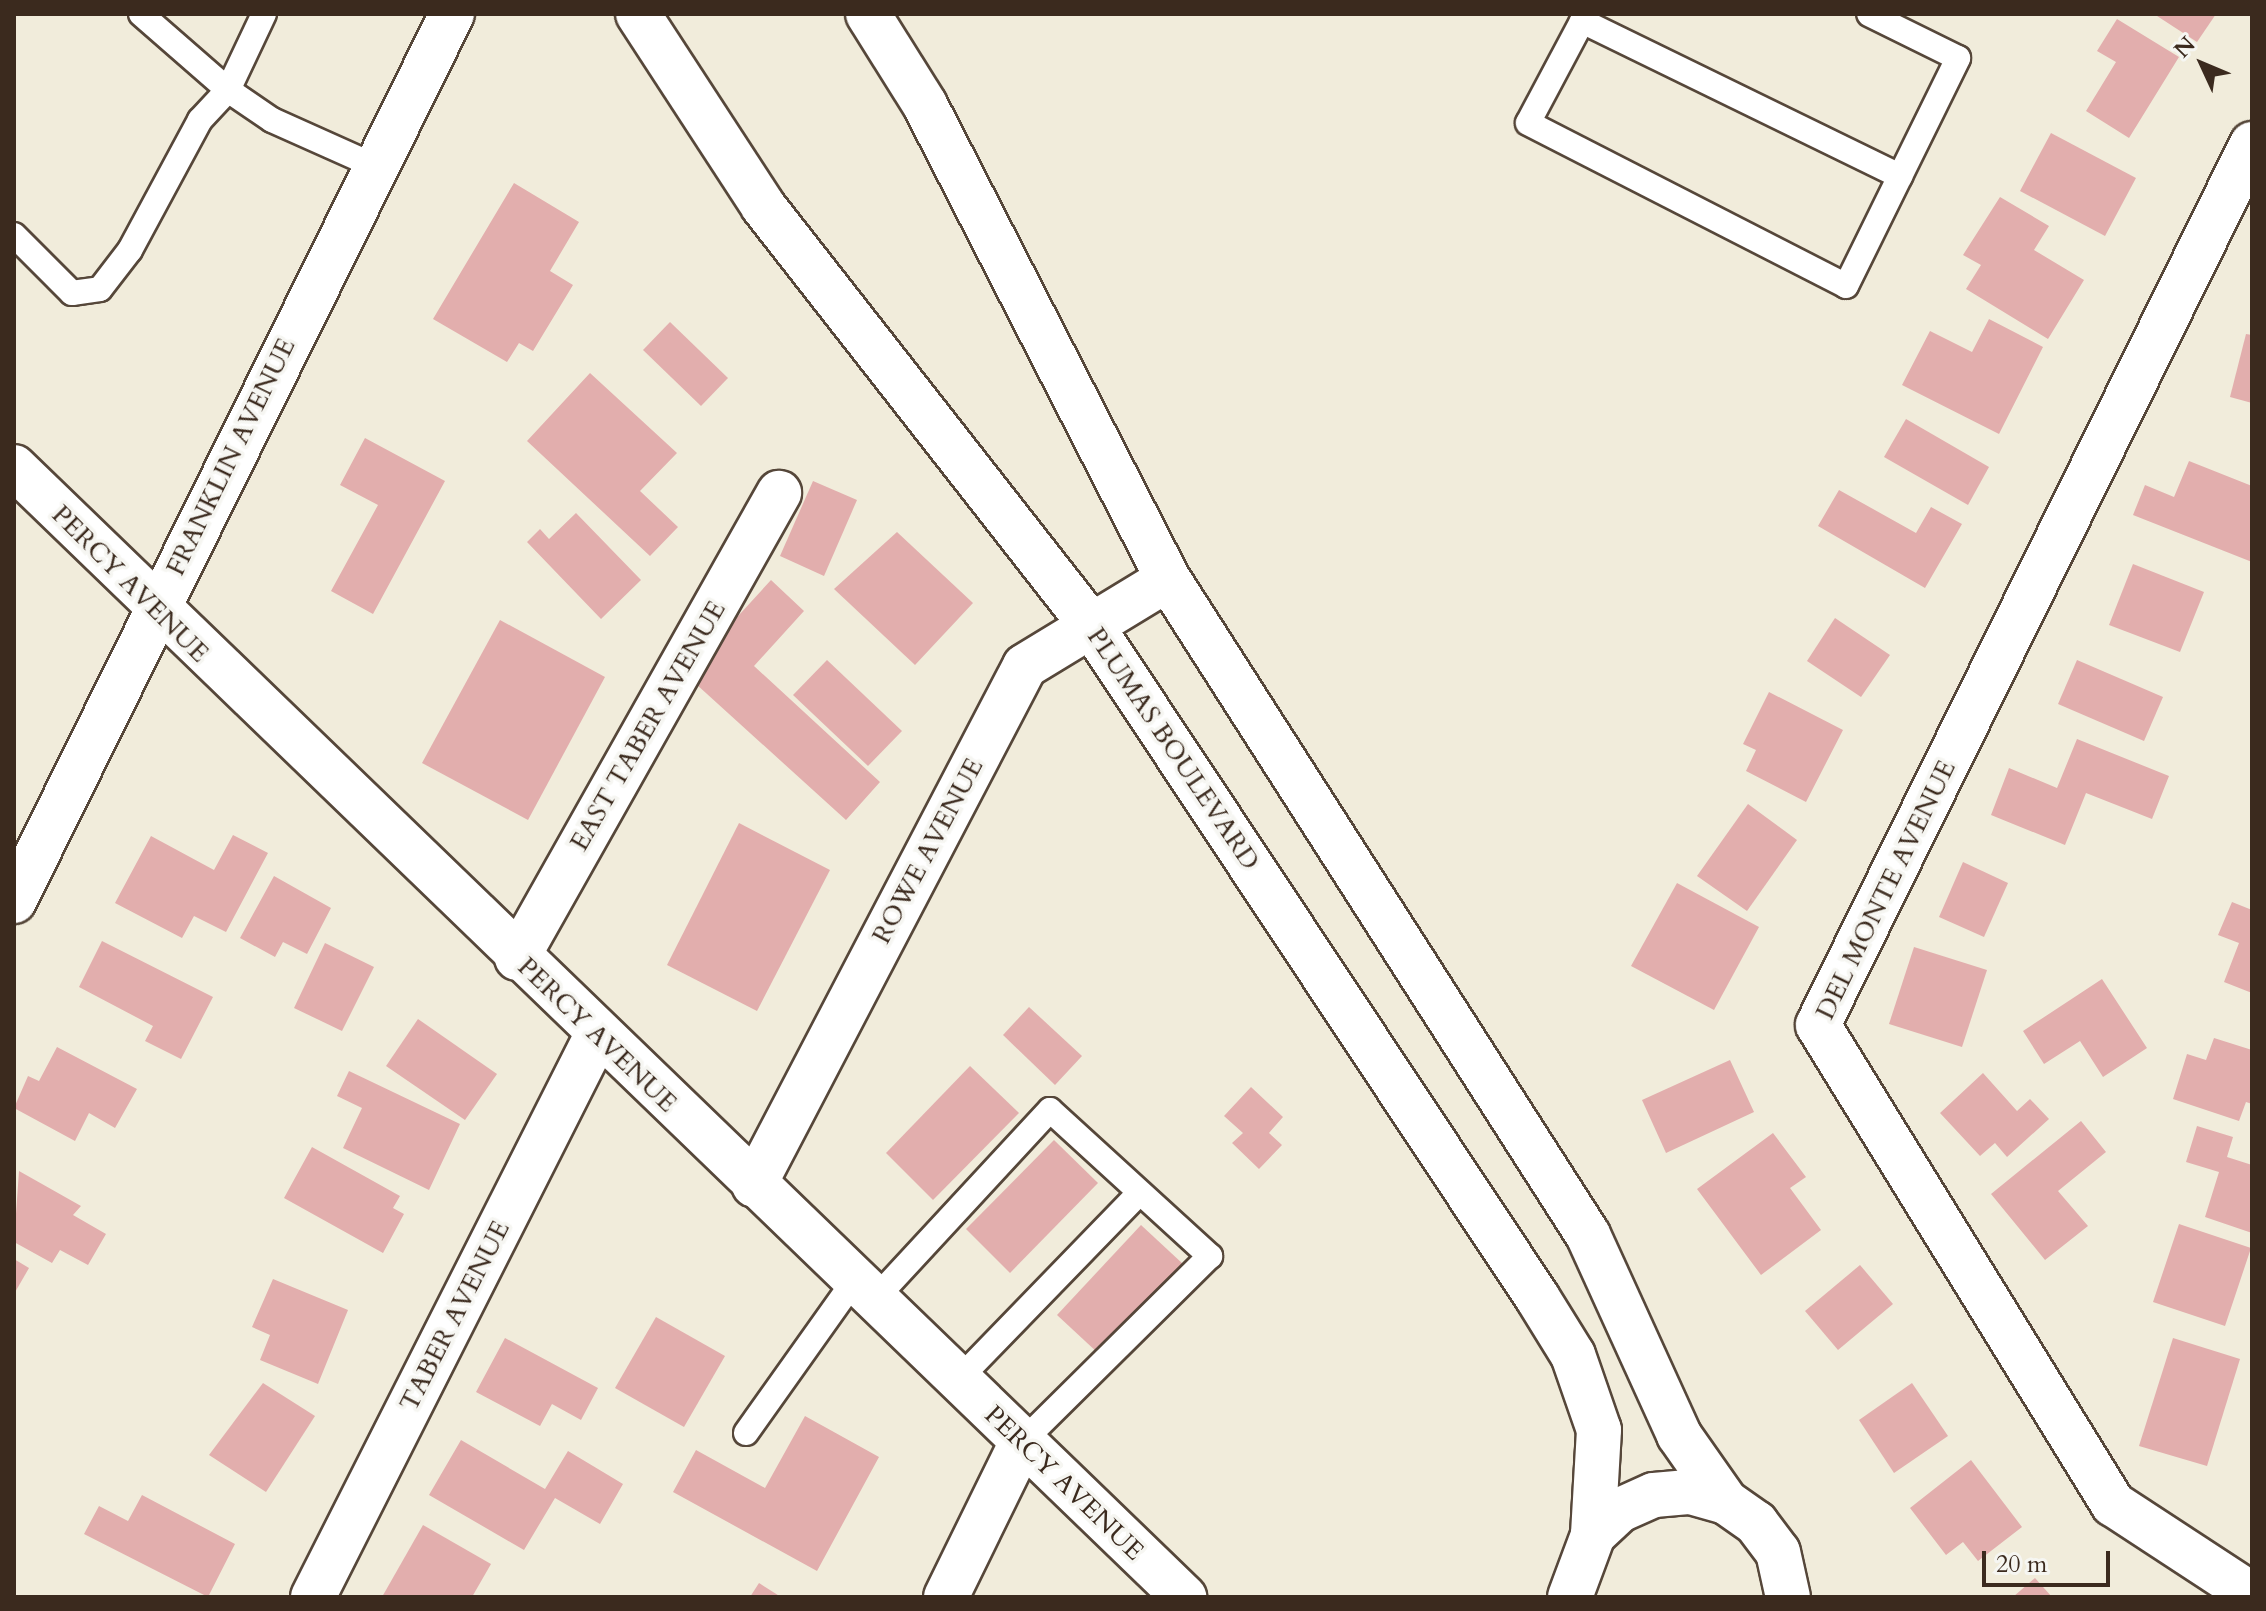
<!DOCTYPE html>
<html>
<head>
<meta charset="utf-8">
<style>
	body { margin:0 }
	#map { position:relative; width:2266px; height:1611px; overflow:hidden; background:#f1ecdb; font-family:Cardo,serif }
	div>[style] { position:absolute }
	[style*='--x'] { left:calc(var(--x)*1px); top:calc(var(--y)*1px); width:calc(var(--w)*1px); rotate:calc(var(--a)*1deg) }
	.building>* { inset:0; background:#e2aead }
	.roads { filter:drop-shadow(2px 0 #56473a) drop-shadow(-2px 0 #56473a) drop-shadow(0 2px #56473a) drop-shadow(0 -2px #56473a) }
	.service>* { height:24px; margin:-12px; padding:0 12px; transform-origin:12px; border-radius:12px; background:#fff }
	.minor>* { height:44px; margin:-22px; padding:0 22px; transform-origin:22px; border-radius:22px; background:#fff }
	.tertiary>* { height:44px; margin:-22px; padding:0 22px; transform-origin:22px; border-radius:22px; background:#fff }
	span { translate:-50% -50%; white-space:nowrap; text-align:center; line-height:1.15; -webkit-text-stroke:7px #f6f6f2; paint-order:stroke }
	.street-label { font-size:26px; color:#3b2a1e }
	.frame { position:absolute; inset:0; border:16px solid #3b2a1e; pointer-events:none }
	.north { position:absolute; left:2162px; top:24px; width:80px; height:80px; -webkit-text-stroke:6px #f6f6f2; paint-order:stroke; rotate:314deg; font-size:22px; font-weight:700; line-height:32px; text-align:center; color:#3b2a1e }
	.north::after { content:''; display:block; margin:auto; width:28px; height:36px; background:#3b2a1e; clip-path:polygon(50% 0,100% 100%,50% 72%,0 100%) }
	.scale { position:absolute; left:1982px; top:1551px; width:128px; height:36px; box-sizing:border-box; border:4px solid #3b2a1e; border-top:0; padding-left:10px; font-size:24px; line-height:28px; white-space:nowrap; color:#3b2a1e; -webkit-text-stroke:6px #f6f6f2; paint-order:stroke }
</style>
</head>
<body>
<div id="map">
	<div class="building">
		<i style="clip-path:polygon(2154px 14px,2216px 14px,2197px 42px)"></i>
		<i style="clip-path:polygon(2117px 19px,2179px 57px,2129px 138px,2086px 111px,2116px 62px,2097px 51px)"></i>
		<i style="clip-path:polygon(2051px 133px,2136px 178px,2105px 236px,2020px 191px)"></i>
		<i style="clip-path:polygon(514px 183px,579px 222px,550px 271px,573px 285px,533px 351px,519px 343px,507px 362px,433px 319px)"></i>
		<i style="clip-path:polygon(2000px 197px,2049px 226px,2034px 250px,2084px 280px,2048px 339px,1966px 289px,1981px 265px,1963px 255px)"></i>
		<i style="clip-path:polygon(1989px 319px,2043px 347px,1999px 434px,1902px 385px,1930px 331px,1972px 352px)"></i>
		<i style="clip-path:polygon(670px 322px,728px 378px,701px 406px,643px 350px)"></i>
		<i style="clip-path:polygon(2246px 334px,2252px 335px,2252px 403px,2230px 397px)"></i>
		<i style="clip-path:polygon(590px 373px,677px 453px,640px 491px,678px 527px,650px 556px,527px 441px)"></i>
		<i style="clip-path:polygon(1906px 419px,1989px 467px,1968px 505px,1884px 457px)"></i>
		<i style="clip-path:polygon(365px 438px,445px 481px,373px 614px,331px 591px,378px 505px,340px 485px)"></i>
		<i style="clip-path:polygon(2189px 461px,2252px 486px,2252px 562px,2133px 515px,2145px 485px,2174px 497px)"></i>
		<i style="clip-path:polygon(813px 481px,857px 500px,824px 576px,780px 556px)"></i>
		<i style="clip-path:polygon(1839px 490px,1916px 533px,1931px 507px,1962px 524px,1925px 588px,1818px 526px)"></i>
		<i style="clip-path:polygon(576px 513px,641px 580px,601px 619px,527px 542px,540px 529px,549px 539px)"></i>
		<i style="clip-path:polygon(897px 532px,973px 603px,915px 665px,834px 589px)"></i>
		<i style="clip-path:polygon(2133px 564px,2204px 592px,2180px 652px,2109px 625px)"></i>
		<i style="clip-path:polygon(771px 580px,804px 611px,754px 666px,880px 782px,846px 820px,685px 674px)"></i>
		<i style="clip-path:polygon(1835px 618px,1890px 655px,1861px 697px,1807px 661px)"></i>
		<i style="clip-path:polygon(500px 620px,605px 677px,528px 820px,422px 763px)"></i>
		<i style="clip-path:polygon(827px 660px,902px 731px,868px 766px,793px 695px)"></i>
		<i style="clip-path:polygon(2077px 660px,2163px 697px,2144px 741px,2058px 704px)"></i>
		<i style="clip-path:polygon(1769px 692px,1843px 730px,1806px 802px,1746px 771px,1756px 750px,1743px 744px)"></i>
		<i style="clip-path:polygon(2077px 739px,2169px 776px,2152px 819px,2086px 793px,2065px 845px,1991px 815px,2009px 768px,2057px 788px)"></i>
		<i style="clip-path:polygon(1748px 804px,1797px 840px,1747px 911px,1697px 876px)"></i>
		<i style="clip-path:polygon(739px 823px,830px 870px,757px 1011px,667px 965px)"></i>
		<i style="clip-path:polygon(233px 835px,268px 853px,226px 932px,194px 916px,182px 938px,115px 903px,151px 836px,214px 870px)"></i>
		<i style="clip-path:polygon(1963px 862px,2008px 883px,1984px 937px,1939px 917px)"></i>
		<i style="clip-path:polygon(274px 876px,331px 908px,307px 954px,283px 942px,275px 957px,240px 938px)"></i>
		<i style="clip-path:polygon(1677px 883px,1759px 927px,1714px 1010px,1631px 966px)"></i>
		<i style="clip-path:polygon(2232px 902px,2252px 910px,2252px 993px,2224px 982px,2239px 943px,2218px 935px)"></i>
		<i style="clip-path:polygon(102px 941px,213px 997px,181px 1059px,145px 1041px,153px 1026px,79px 987px)"></i>
		<i style="clip-path:polygon(325px 943px,374px 967px,342px 1031px,294px 1008px)"></i>
		<i style="clip-path:polygon(1914px 947px,1987px 970px,1962px 1047px,1889px 1024px)"></i>
		<i style="clip-path:polygon(2102px 979px,2147px 1048px,2103px 1077px,2080px 1041px,2044px 1064px,2023px 1031px)"></i>
		<i style="clip-path:polygon(1029px 1007px,1082px 1056px,1055px 1085px,1003px 1035px)"></i>
		<i style="clip-path:polygon(418px 1019px,497px 1074px,465px 1120px,386px 1066px)"></i>
		<i style="clip-path:polygon(2214px 1038px,2252px 1050px,2252px 1104px,2246px 1102px,2239px 1121px,2173px 1099px,2187px 1054px,2206px 1060px)"></i>
		<i style="clip-path:polygon(57px 1047px,137px 1089px,115px 1128px,89px 1113px,75px 1141px,14px 1108px,28px 1076px,39px 1081px)"></i>
		<i style="clip-path:polygon(1730px 1060px,1754px 1112px,1666px 1153px,1642px 1100px)"></i>
		<i style="clip-path:polygon(970px 1066px,1019px 1113px,933px 1200px,886px 1153px)"></i>
		<i style="clip-path:polygon(349px 1071px,460px 1124px,429px 1190px,343px 1148px,362px 1108px,337px 1096px)"></i>
		<i style="clip-path:polygon(1983px 1073px,2017px 1111px,2030px 1099px,2049px 1119px,2007px 1157px,1995px 1143px,1980px 1156px,1940px 1113px)"></i>
		<i style="clip-path:polygon(1251px 1087px,1283px 1117px,1269px 1133px,1282px 1145px,1259px 1169px,1232px 1143px,1243px 1133px,1224px 1116px)"></i>
		<i style="clip-path:polygon(2081px 1121px,2106px 1152px,2058px 1191px,2088px 1226px,2045px 1260px,1991px 1194px)"></i>
		<i style="clip-path:polygon(2197px 1126px,2233px 1137px,2227px 1157px,2252px 1165px,2252px 1233px,2205px 1217px,2219px 1172px,2186px 1162px)"></i>
		<i style="clip-path:polygon(1773px 1133px,1806px 1177px,1790px 1188px,1821px 1230px,1761px 1275px,1697px 1189px)"></i>
		<i style="clip-path:polygon(1054px 1140px,1098px 1183px,1010px 1273px,966px 1229px)"></i>
		<i style="clip-path:polygon(312px 1147px,400px 1196px,393px 1208px,404px 1214px,383px 1253px,284px 1198px)"></i>
		<i style="clip-path:polygon(19px 1171px,81px 1206px,73px 1215px,106px 1234px,88px 1265px,60px 1250px,52px 1263px,14px 1242px)"></i>
		<i style="clip-path:polygon(2179px 1224px,2251px 1248px,2225px 1326px,2153px 1302px)"></i>
		<i style="clip-path:polygon(1141px 1225px,1183px 1264px,1099px 1354px,1057px 1315px)"></i>
		<i style="clip-path:polygon(14px 1259px,29px 1268px,14px 1294px)"></i>
		<i style="clip-path:polygon(1860px 1265px,1893px 1304px,1838px 1350px,1805px 1311px)"></i>
		<i style="clip-path:polygon(273px 1279px,348px 1310px,318px 1384px,260px 1360px,270px 1335px,252px 1327px)"></i>
		<i style="clip-path:polygon(656px 1317px,725px 1356px,684px 1427px,615px 1388px)"></i>
		<i style="clip-path:polygon(505px 1338px,598px 1388px,581px 1420px,552px 1404px,540px 1426px,476px 1392px)"></i>
		<i style="clip-path:polygon(2173px 1338px,2240px 1359px,2207px 1466px,2139px 1446px)"></i>
		<i style="clip-path:polygon(263px 1383px,315px 1416px,266px 1492px,209px 1455px)"></i>
		<i style="clip-path:polygon(1912px 1383px,1948px 1436px,1894px 1473px,1859px 1420px)"></i>
		<i style="clip-path:polygon(805px 1416px,879px 1457px,817px 1571px,673px 1492px,696px 1450px,765px 1488px)"></i>
		<i style="clip-path:polygon(461px 1440px,545px 1489px,568px 1451px,623px 1484px,600px 1524px,555px 1498px,524px 1550px,429px 1495px)"></i>
		<i style="clip-path:polygon(1971px 1460px,2022px 1527px,1978px 1561px,1963px 1542px,1946px 1555px,1910px 1508px)"></i>
		<i style="clip-path:polygon(142px 1495px,235px 1544px,208px 1597px,84px 1534px,99px 1506px,128px 1521px)"></i>
		<i style="clip-path:polygon(423px 1525px,491px 1564px,472px 1597px,382px 1597px)"></i>
		<i style="clip-path:polygon(2035px 1578px,2052px 1597px,2013px 1597px)"></i>
		<i style="clip-path:polygon(759px 1583px,781px 1597px,750px 1597px)"></i>
	</div>
	<div class="roads">
		<div class="service">
			<i style="--x:141;--y:14;--w:116;--a:41.1"></i>
			<i style="--x:228;--y:90;--w:84;--a:-64.7"></i>
			<i style="--x:1586;--y:14;--w:123;--a:118"></i>
			<i style="--x:1528;--y:123;--w:357;--a:27.1"></i>
			<i style="--x:1846;--y:286;--w:254;--a:-63.8"></i>
			<i style="--x:1958;--y:58;--w:99;--a:-153.7"></i>
			<i style="--x:1582;--y:21;--w:354;--a:26"></i>
			<i style="--x:14;--y:235;--w:82;--a:45"></i>
			<i style="--x:72;--y:293;--w:28;--a:-8"></i>
			<i style="--x:100;--y:289;--w:49;--a:-52.4"></i>
			<i style="--x:130;--y:250;--w:148;--a:-61.7"></i>
			<i style="--x:200;--y:120;--w:41;--a:-47"></i>
			<i style="--x:228;--y:90;--w:53;--a:34.3"></i>
			<i style="--x:272;--y:120;--w:113;--a:24.1"></i>
			<i style="--x:874;--y:1300;--w:259;--a:-47.2"></i>
			<i style="--x:1050;--y:1110;--w:217;--a:42.4"></i>
			<i style="--x:1210;--y:1256;--w:264;--a:135.3"></i>
			<i style="--x:958;--y:1380;--w:260;--a:-45.9"></i>
			<i style="--x:746;--y:1433;--w:186;--a:-54.6"></i>
		</div>
		<div class="minor">
			<i style="--x:2252;--y:144;--w:982;--a:116.23"></i>
			<i style="--x:1818;--y:1025;--w:563;--a:58.37"></i>
			<i style="--x:2113;--y:1504;--w:166;--a:33.2"></i>
			<i style="--x:14;--y:467;--w:1627;--a:44"></i>
			<i style="--x:517;--y:958;--w:534;--a:-60.6"></i>
			<i style="--x:754;--y:1185;--w:585;--a:-62.43"></i>
			<i style="--x:1025;--y:666;--w:167;--a:-31.3"></i>
			<i style="--x:313;--y:1597;--w:630;--a:-63.19"></i>
			<i style="--x:946;--y:1597;--w:173;--a:-63.9"></i>
		</div>
		<div class="tertiary">
			<i style="--x:638;--y:14;--w:229;--a:56.9"></i>
			<i style="--x:763;--y:206;--w:532;--a:51.95"></i>
			<i style="--x:1091;--y:625;--w:807;--a:56.43"></i>
			<i style="--x:1537;--y:1297;--w:68;--a:58.2"></i>
			<i style="--x:1573;--y:1355;--w:79;--a:70.9"></i>
			<i style="--x:1599;--y:1430;--w:105;--a:93.3"></i>
			<i style="--x:868;--y:14;--w:107;--a:57.9"></i>
			<i style="--x:925;--y:105;--w:533;--a:62.86"></i>
			<i style="--x:1168;--y:579;--w:779;--a:57.37"></i>
			<i style="--x:1588;--y:1235;--w:220;--a:65.5"></i>
			<i style="--x:1679;--y:1435;--w:82;--a:55"></i>
			<i style="--x:14;--y:901;--w:989;--a:-63.72"></i>
			<i style="--x:1570;--y:1597;--w:66;--a:-69.6"></i>
			<i style="--x:1593;--y:1535;--w:37;--a:-43"></i>
			<i style="--x:1620;--y:1510;--w:37;--a:-24"></i>
			<i style="--x:1654;--y:1495;--w:37;--a:-5"></i>
			<i style="--x:1691;--y:1492;--w:36;--a:16"></i>
			<i style="--x:1726;--y:1502;--w:37;--a:35"></i>
			<i style="--x:1756;--y:1523;--w:36;--a:53"></i>
			<i style="--x:1778;--y:1552;--w:46;--a:77.5"></i>
		</div>
	</div>
	<div class="street-label">
		<span style="left:231px;top:457px;rotate:-64deg">FRANKLIN AVENUE</span>
		<span style="left:130px;top:584px;rotate:45deg">PERCY AVENUE</span>
		<span style="left:648px;top:726px;rotate:-60deg">EAST TABER AVENUE</span>
		<span style="left:1173px;top:749px;rotate:56deg">PLUMAS BOULEVARD</span>
		<span style="left:928px;top:851px;rotate:-62deg">ROWE AVENUE</span>
		<span style="left:1886px;top:890px;rotate:-64deg">DEL MONTE AVENUE</span>
		<span style="left:597px;top:1035px;rotate:44deg">PERCY AVENUE</span>
		<span style="left:455px;top:1316px;rotate:-63deg">TABER AVENUE</span>
		<span style="left:1064px;top:1483px;rotate:44deg">PERCY AVENUE</span>
	</div>
	<div class="frame"></div>
	<div class="north">N</div>
	<div class="scale">20 m</div>
</div>
</body>
</html>
